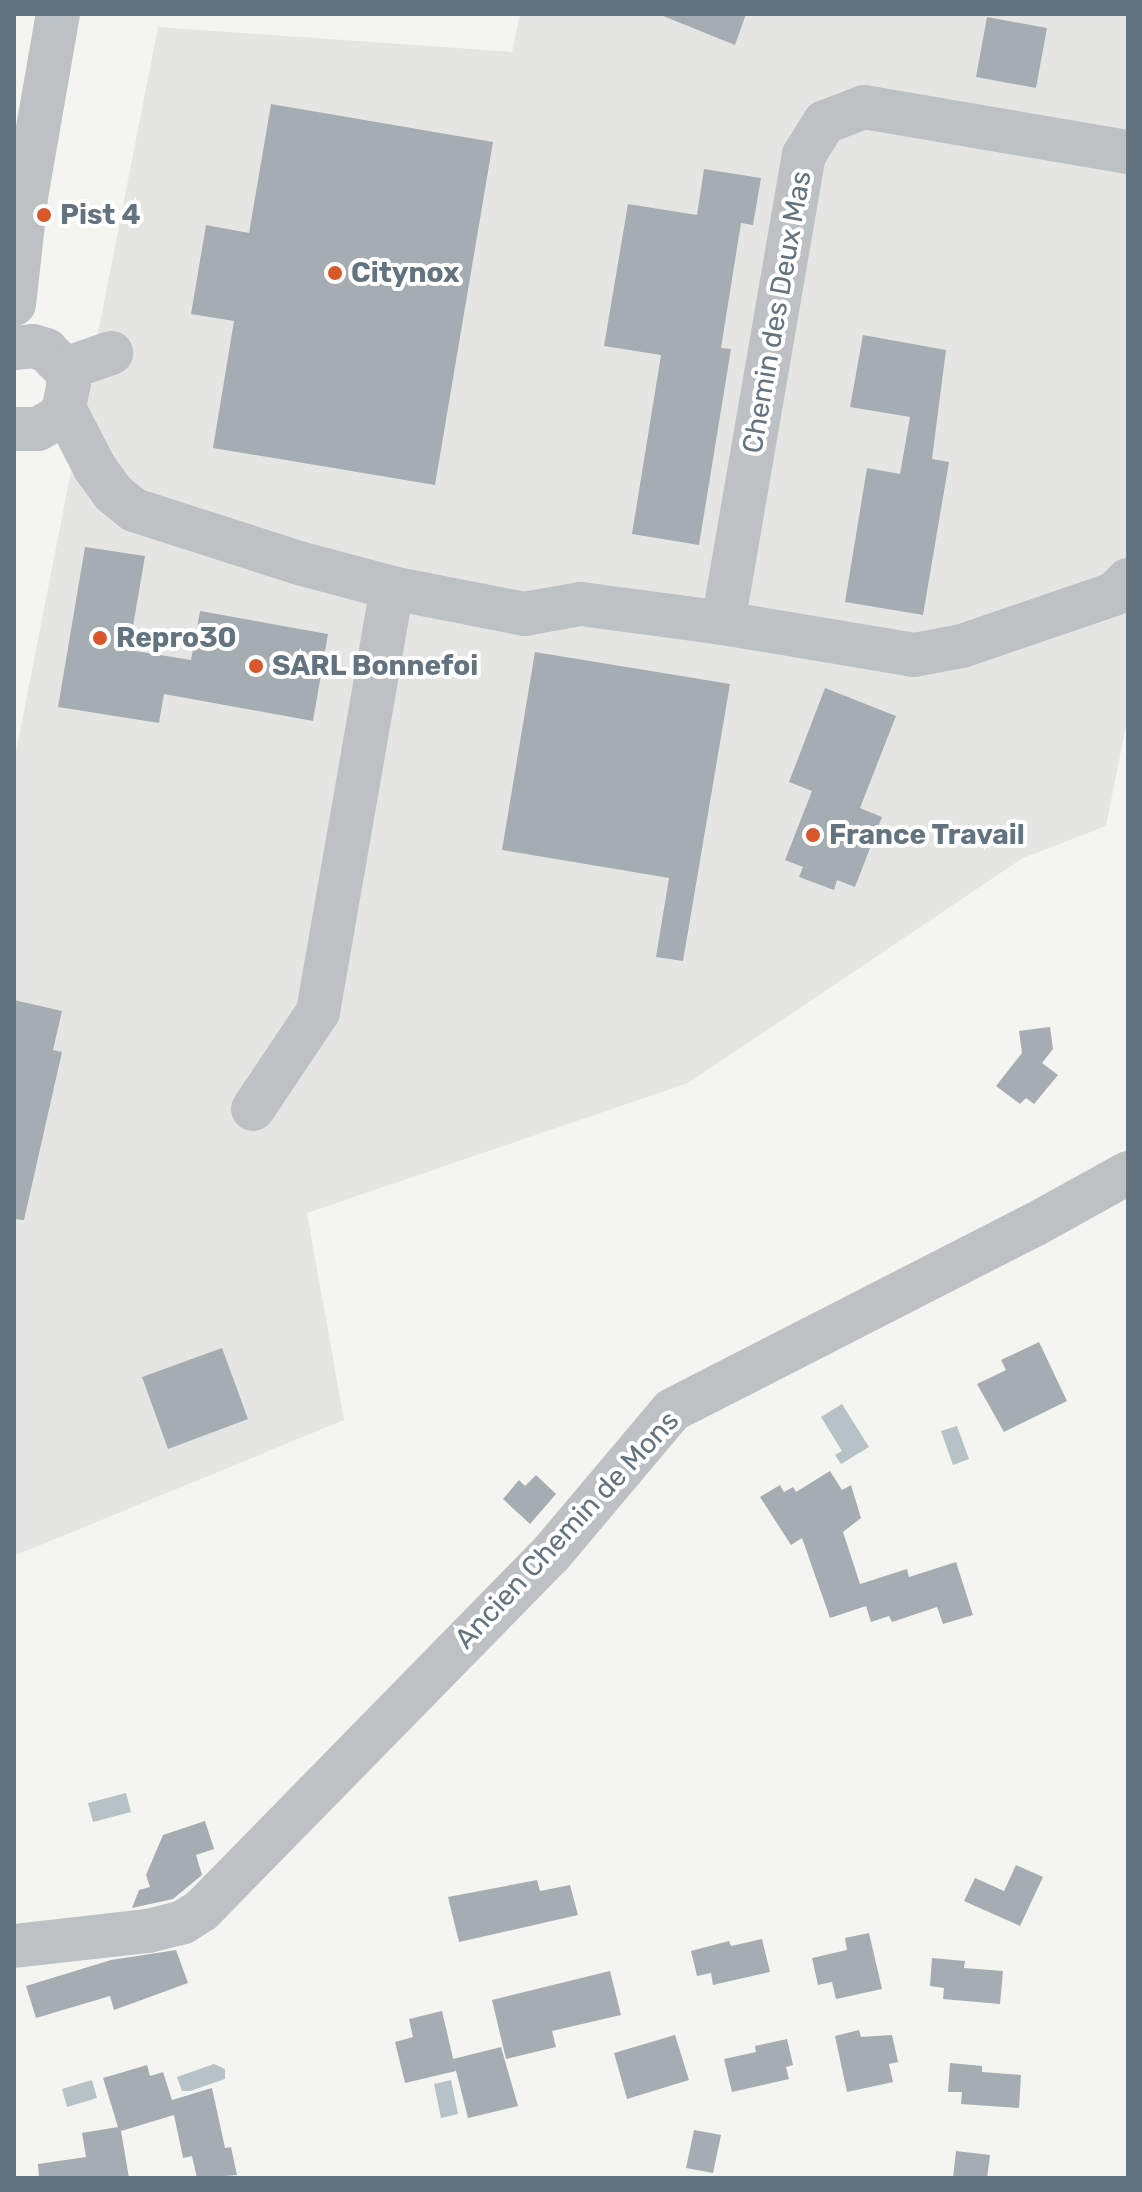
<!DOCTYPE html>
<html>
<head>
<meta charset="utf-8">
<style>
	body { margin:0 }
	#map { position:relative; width:1142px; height:2192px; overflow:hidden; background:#f4f4f0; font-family:Rubik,sans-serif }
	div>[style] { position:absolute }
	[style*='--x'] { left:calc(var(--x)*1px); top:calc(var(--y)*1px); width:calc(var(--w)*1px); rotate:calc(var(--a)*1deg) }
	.built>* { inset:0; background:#e5e6e4 }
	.water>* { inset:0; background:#b7c2c7 }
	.building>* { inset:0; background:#a6adb2 }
	.minor>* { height:44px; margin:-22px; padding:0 22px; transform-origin:22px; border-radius:22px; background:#bdc1c4 }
	.dots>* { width:22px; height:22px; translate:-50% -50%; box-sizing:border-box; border:4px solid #fff; border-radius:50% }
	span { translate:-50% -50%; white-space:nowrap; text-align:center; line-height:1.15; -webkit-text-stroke:8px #fff; paint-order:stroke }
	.poi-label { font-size:28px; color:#647380; font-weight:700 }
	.left { translate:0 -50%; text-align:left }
	.street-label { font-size:28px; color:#647380 }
	.frame { position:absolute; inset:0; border:16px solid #647380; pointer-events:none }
</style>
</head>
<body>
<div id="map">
	<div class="built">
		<i style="clip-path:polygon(520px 14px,1128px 14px,1128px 716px,1106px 826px,1023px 858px,688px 1083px,307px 1213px,344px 1420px,14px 1556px,14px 762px,158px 27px,512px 52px)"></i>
	</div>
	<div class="water">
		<i style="clip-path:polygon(842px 1404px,869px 1447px,841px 1464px,835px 1455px,842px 1451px,821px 1417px)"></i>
		<i style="clip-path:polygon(957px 1426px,969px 1459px,953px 1465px,941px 1431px)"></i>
		<i style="clip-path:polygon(126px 1793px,131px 1812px,93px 1822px,88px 1803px)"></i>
		<i style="clip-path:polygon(214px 2064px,225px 2069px,225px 2079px,190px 2091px,182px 2091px,177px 2077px)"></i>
		<i style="clip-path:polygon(92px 2080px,97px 2098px,67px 2107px,62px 2089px)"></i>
		<i style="clip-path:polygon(451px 2080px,458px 2114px,441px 2118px,434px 2084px)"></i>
	</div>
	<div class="building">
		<i style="clip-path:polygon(658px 14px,746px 14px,735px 45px)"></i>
		<i style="clip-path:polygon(987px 17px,1047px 28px,1036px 88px,976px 77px)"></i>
		<i style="clip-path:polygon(271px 104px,493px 142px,435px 485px,213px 448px,234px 321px,191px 314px,206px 225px,249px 233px)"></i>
		<i style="clip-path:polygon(704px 169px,761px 178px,753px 225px,741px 223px,721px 348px,731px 349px,699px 545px,632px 534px,661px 355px,604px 346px,628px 204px,697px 215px)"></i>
		<i style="clip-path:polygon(863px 335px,946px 350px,932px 459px,949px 462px,923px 615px,845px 602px,867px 468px,900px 474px,910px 417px,850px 407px)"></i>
		<i style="clip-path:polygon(85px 547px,145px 556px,129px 650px,191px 660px,200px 611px,328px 634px,313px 721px,164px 694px,159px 723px,58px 707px)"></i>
		<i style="clip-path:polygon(535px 652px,730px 684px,683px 961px,656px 957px,669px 878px,502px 850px)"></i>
		<i style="clip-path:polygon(825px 688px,896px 716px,860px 808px,882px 817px,855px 887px,837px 880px,834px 890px,799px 877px,803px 867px,785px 860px,812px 791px,789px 782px)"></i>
		<i style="clip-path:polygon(14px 1000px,62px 1011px,53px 1050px,62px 1052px,24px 1220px,14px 1219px)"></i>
		<i style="clip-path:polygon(1050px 1027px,1053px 1049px,1042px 1063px,1058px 1075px,1034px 1104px,1026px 1098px,1020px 1104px,996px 1086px,1022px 1053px,1019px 1031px)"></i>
		<i style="clip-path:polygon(1039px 1342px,1067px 1401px,1004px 1432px,977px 1384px,1006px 1370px,1001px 1360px)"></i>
		<i style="clip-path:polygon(222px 1348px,248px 1419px,168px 1449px,142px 1377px)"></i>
		<i style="clip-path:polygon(830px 1471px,842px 1490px,851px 1485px,861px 1518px,843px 1532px,860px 1584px,907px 1569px,909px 1577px,956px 1562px,973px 1615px,943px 1624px,937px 1607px,892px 1622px,889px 1616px,871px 1622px,866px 1606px,830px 1618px,802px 1538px,791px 1545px,760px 1497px,780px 1485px,784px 1492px,793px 1487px,796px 1492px)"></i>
		<i style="clip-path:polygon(536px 1475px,556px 1494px,530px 1524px,503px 1499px,519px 1480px,525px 1486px)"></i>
		<i style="clip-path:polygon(205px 1821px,214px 1849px,196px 1855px,202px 1875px,173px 1899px,132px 1908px,139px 1890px,150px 1887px,146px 1875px,163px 1835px)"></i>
		<i style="clip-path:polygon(1016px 1865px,1043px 1877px,1020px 1926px,964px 1901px,975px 1878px,1004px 1891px)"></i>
		<i style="clip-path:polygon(537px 1880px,540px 1891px,570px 1885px,578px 1915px,459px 1942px,448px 1897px)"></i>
		<i style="clip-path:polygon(869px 1933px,882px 1989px,836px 1999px,832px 1982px,818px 1985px,812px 1958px,847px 1950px,845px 1938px)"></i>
		<i style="clip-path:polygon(762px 1939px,770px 1972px,713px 1985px,711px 1973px,697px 1976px,691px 1951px,729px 1941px,731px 1946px)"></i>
		<i style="clip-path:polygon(176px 1950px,188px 1983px,114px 2010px,110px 1996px,36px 2018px,26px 1986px,111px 1960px)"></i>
		<i style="clip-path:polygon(932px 1958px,965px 1961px,964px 1968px,1003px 1971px,1000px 2004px,943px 1999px,944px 1988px,930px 1986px)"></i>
		<i style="clip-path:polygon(610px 1971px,621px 2015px,552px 2031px,556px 2047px,506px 2059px,492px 2000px)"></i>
		<i style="clip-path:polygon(442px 2011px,456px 2071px,405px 2083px,395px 2042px,413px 2037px,409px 2019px)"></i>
		<i style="clip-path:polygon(859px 2030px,861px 2037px,892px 2035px,898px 2062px,889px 2064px,893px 2082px,847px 2092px,835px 2036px)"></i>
		<i style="clip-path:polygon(675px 2035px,689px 2080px,627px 2099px,614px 2053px)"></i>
		<i style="clip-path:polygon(787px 2039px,793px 2065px,786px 2067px,789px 2079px,732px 2092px,724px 2059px,756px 2052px,755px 2046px)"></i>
		<i style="clip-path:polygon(501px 2047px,518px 2106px,468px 2118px,453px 2059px)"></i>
		<i style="clip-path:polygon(950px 2063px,982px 2066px,982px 2072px,1021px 2075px,1019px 2108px,961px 2104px,962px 2092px,948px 2092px)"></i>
		<i style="clip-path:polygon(147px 2065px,150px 2076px,163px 2072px,172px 2100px,212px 2088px,225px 2148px,231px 2147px,237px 2175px,197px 2178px,192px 2156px,183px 2158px,174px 2115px,121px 2131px,129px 2178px,39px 2178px,38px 2164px,86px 2157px,82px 2133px,118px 2127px,103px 2078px)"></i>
		<i style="clip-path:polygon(694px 2130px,721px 2135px,713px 2173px,686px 2168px)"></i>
		<i style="clip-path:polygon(956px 2151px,990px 2155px,987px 2178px,953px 2178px)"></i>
	</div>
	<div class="minor">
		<i style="--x:14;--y:304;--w:108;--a:-83.6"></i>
		<i style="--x:26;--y:197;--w:186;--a:-80.1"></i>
		<i style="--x:14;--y:348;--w:19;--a:-6"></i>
		<i style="--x:33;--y:346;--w:14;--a:17"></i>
		<i style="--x:46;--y:350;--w:27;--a:45"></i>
		<i style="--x:65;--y:369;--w:14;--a:73"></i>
		<i style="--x:69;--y:382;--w:26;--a:101"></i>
		<i style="--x:64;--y:408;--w:12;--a:125"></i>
		<i style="--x:57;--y:418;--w:22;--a:150"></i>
		<i style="--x:38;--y:429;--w:24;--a:180"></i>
		<i style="--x:65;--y:369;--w:49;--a:-19.2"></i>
		<i style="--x:64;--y:408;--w:68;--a:62.7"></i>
		<i style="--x:95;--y:468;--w:31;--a:54"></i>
		<i style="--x:113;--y:493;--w:27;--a:39"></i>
		<i style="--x:134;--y:510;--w:173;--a:17.8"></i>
		<i style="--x:299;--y:563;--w:96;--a:15"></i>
		<i style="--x:392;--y:588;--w:135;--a:11.1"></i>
		<i style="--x:524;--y:614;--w:58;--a:-10"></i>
		<i style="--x:581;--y:604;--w:143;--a:7.6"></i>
		<i style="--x:723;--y:623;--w:194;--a:9.5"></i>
		<i style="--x:914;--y:655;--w:49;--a:-10.6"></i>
		<i style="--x:962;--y:646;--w:161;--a:-18.9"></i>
		<i style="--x:1114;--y:594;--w:20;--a:-45"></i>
		<i style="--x:723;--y:623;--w:475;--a:-80.2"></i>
		<i style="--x:804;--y:155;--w:39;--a:-58"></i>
		<i style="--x:825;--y:122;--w:42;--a:-21"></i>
		<i style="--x:864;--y:107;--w:268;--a:9.7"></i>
		<i style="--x:253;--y:1109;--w:117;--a:-56.2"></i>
		<i style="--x:318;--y:1012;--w:430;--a:-80.1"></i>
		<i style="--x:14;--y:1946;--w:135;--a:-6.4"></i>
		<i style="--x:148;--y:1931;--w:36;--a:-14"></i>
		<i style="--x:183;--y:1922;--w:22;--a:-32"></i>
		<i style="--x:202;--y:1910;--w:497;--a:-45.6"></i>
		<i style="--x:550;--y:1555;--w:189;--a:-49.9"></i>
		<i style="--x:672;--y:1410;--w:407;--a:-27.1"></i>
		<i style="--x:1034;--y:1225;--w:107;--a:-29"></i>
	</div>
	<div class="dots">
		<i style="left:44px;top:215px;background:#da562b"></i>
		<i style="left:335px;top:273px;background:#da562b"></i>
		<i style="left:100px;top:638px;background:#da562b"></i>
		<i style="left:256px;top:666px;background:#da562b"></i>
		<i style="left:813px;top:835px;background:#da562b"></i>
	</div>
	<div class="poi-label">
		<span class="left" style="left:60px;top:215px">Pist 4</span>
		<span class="left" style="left:351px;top:273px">Citynox</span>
		<span class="left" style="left:116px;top:638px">Repro30</span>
		<span class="left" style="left:272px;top:666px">SARL Bonnefoi</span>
		<span class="left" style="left:829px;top:835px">France Travail</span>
	</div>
	<div class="street-label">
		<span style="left:777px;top:312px;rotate:-80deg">Chemin des Deux Mas</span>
		<span style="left:567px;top:1530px;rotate:-47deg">Ancien Chemin de Mons</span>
	</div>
	<div class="frame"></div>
</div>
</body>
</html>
